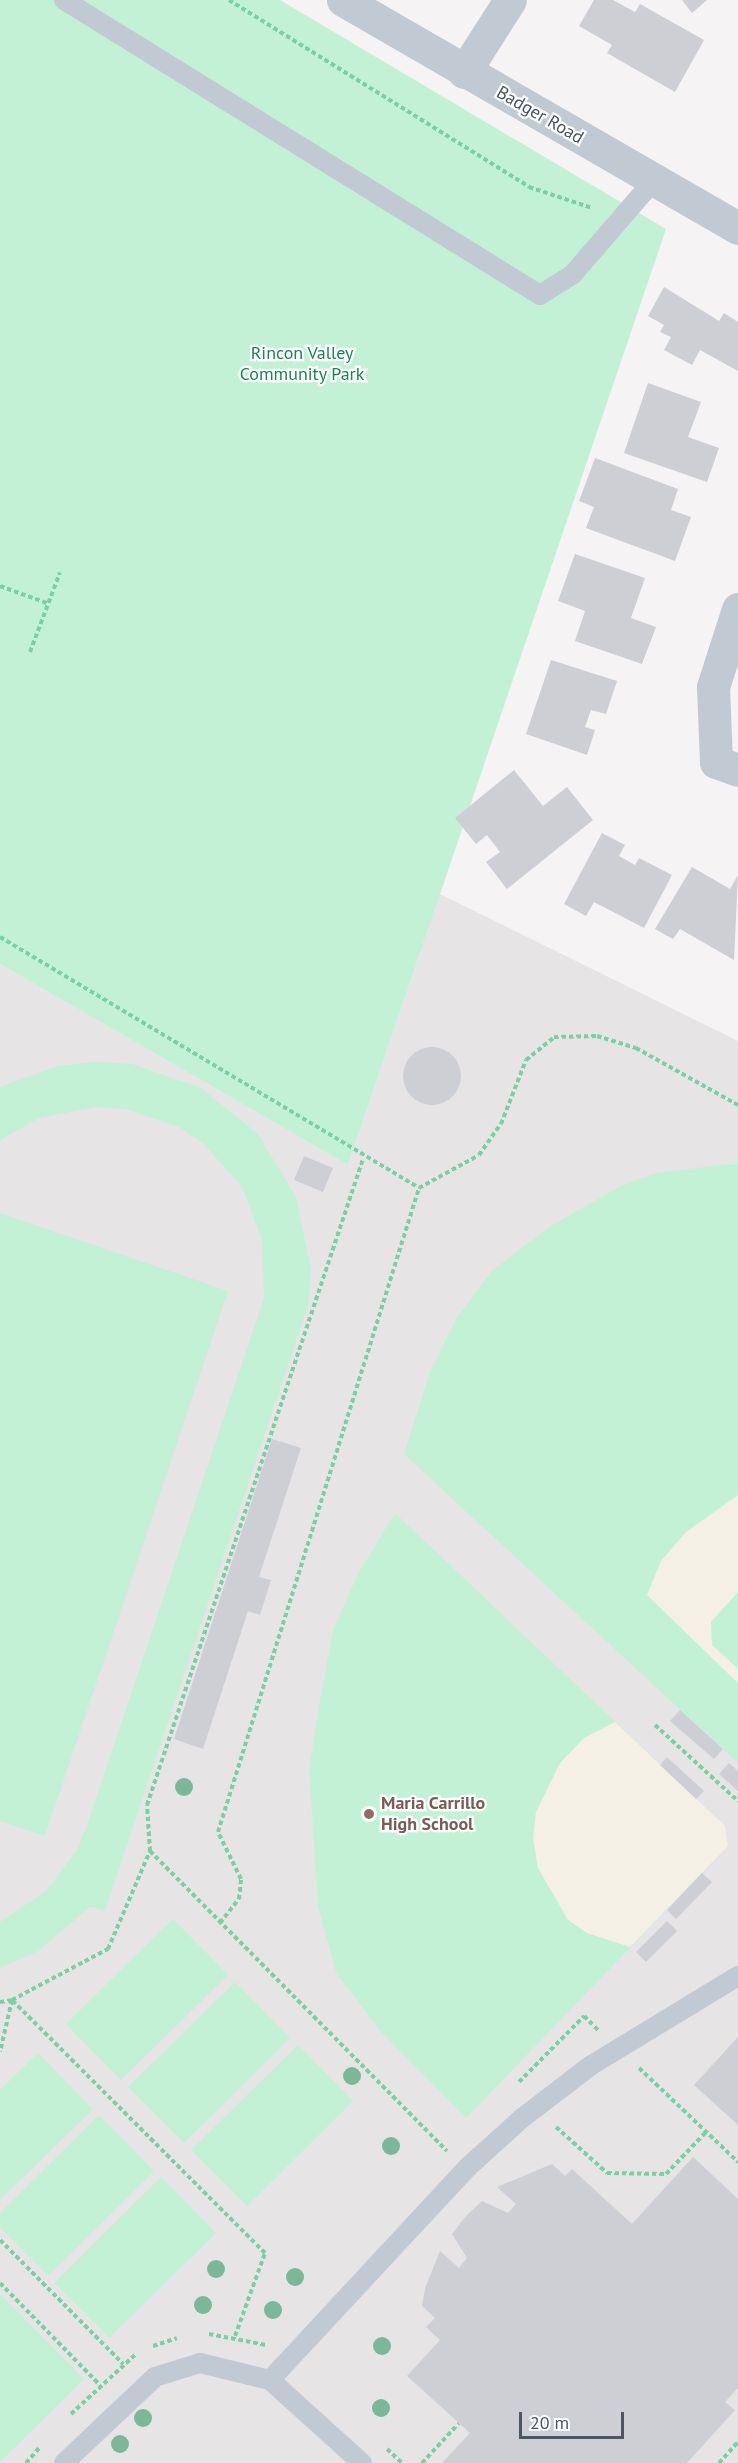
<!DOCTYPE html>
<html>
<head>
<meta charset="utf-8">
<style>
	body { margin:0 }
	#map { position:relative; width:738px; height:2463px; overflow:hidden; background:#f5f3f3; font-family:"PT Sans",sans-serif }
	div>[style] { position:absolute }
	[style*='--x'] { left:calc(var(--x)*1px); top:calc(var(--y)*1px); width:calc(var(--w)*1px); rotate:calc(var(--a)*1deg) }
	.education>* { inset:0; background:#e6e4e5 }
	.green>* { inset:0; background:#c3f1d5 }
	.sand>* { inset:0; background:#f5f0e5 }
	.building>* { inset:0; background:#cdcfd5 }
	.round { border-radius:50% }
	.path>* { height:4px; margin-top:-2px; transform-origin:0; background:repeating-linear-gradient(90deg,#7ad0a6 0 4.5px,transparent 0 7.5px) }
	.service>* { height:20px; margin:-10px; padding:0 10px; transform-origin:10px; border-radius:10px; background:#c1cad2 }
	.minor>* { height:33px; margin:-16.5px; padding:0 16.5px; transform-origin:16.5px; border-radius:16.5px; background:#c1cad2 }
	.tertiary>* { height:33px; margin:-16.5px; padding:0 16.5px; transform-origin:16.5px; border-radius:16.5px; background:#c1cad2 }
	.trees>* { width:18px; height:18px; margin:-9px; border-radius:50%; background:#7bb799 }
	.dots>* { width:16px; height:16px; translate:-50% -50%; box-sizing:border-box; border:3px solid #fff; border-radius:50% }
	span { translate:-50% -50%; white-space:nowrap; text-align:center; line-height:1.15; -webkit-text-stroke:4.5px #fff; paint-order:stroke }
	.street-label { font-size:18px; color:#4a5661 }
	.park-label { font-size:18px; color:#17864f }
	.education-label { font-size:18px; color:#785e54; font-weight:700 }
	.left { translate:0 -50%; text-align:left }
	.scale { position:absolute; left:519px; top:2412px; width:105px; height:27px; box-sizing:border-box; border:3px solid #4a5661; border-top:0; padding-left:8px; font-size:18px; line-height:21px; white-space:nowrap; color:#4a5661; -webkit-text-stroke:4px #fff; paint-order:stroke }
</style>
</head>
<body>
<div id="map">
	<div class="education">
		<i style="clip-path:polygon(440px 894px,738px 1041px,738px 2463px,0 2463px,0 964px,348px 1165px)"></i>
	</div>
	<div class="green">
		<i style="clip-path:polygon(0 0,280px 0,666px 229px,348px 1165px,0 964px)"></i>
		<i style="clip-path:polygon(95px 1062px,132px 1064px,201px 1088px,258px 1134px,296px 1197px,311px 1269px,308px 1305px,105px 1911px,90px 1907px,38px 1951px,0 1968px,0 1922px,46px 1891px,77px 1850px,87px 1825px,264px 1298px,262px 1240px,242px 1187px,203px 1143px,179px 1127px,125px 1109px,96px 1107px,39px 1118px,0 1140px,0 1087px,58px 1066px)"></i>
		<i style="clip-path:polygon(738px 1163px,738px 1763px,404px 1454px,430px 1372px,456px 1319px,492px 1271px,551px 1226px,619px 1187px,656px 1173px)"></i>
		<i style="clip-path:polygon(0 1213px,228px 1291px,45px 1836px,0 1821px)"></i>
		<i style="clip-path:polygon(395px 1513px,725px 1826px,728px 1846px,466px 2118px,382px 2033px,336px 1973px,318px 1906px,309px 1769px,320px 1701px,333px 1630px,358px 1574px)"></i>
		<i style="clip-path:polygon(173px 1919px,228px 1975px,121px 2080px,66px 2024px)"></i>
		<i style="clip-path:polygon(235px 1982px,290px 2038px,184px 2143px,128px 2087px)"></i>
		<i style="clip-path:polygon(298px 2045px,353px 2101px,247px 2206px,191px 2150px)"></i>
		<i style="clip-path:polygon(38px 2053px,93px 2109px,0 2200px,0 2090px)"></i>
		<i style="clip-path:polygon(99px 2115px,154px 2171px,48px 2276px,0 2228px,0 2213px)"></i>
		<i style="clip-path:polygon(161px 2177px,216px 2233px,109px 2338px,54px 2283px)"></i>
		<i style="clip-path:polygon(0 2294px,84px 2379px,0 2462px)"></i>
	</div>
	<div class="sand">
		<i style="clip-path:polygon(738px 1495px,738px 1592px,711px 1622px,712px 1645px,738px 1669px,738px 1683px,647px 1595px,661px 1561px,686px 1532px)"></i>
		<i style="clip-path:polygon(615px 1722px,725px 1826px,728px 1846px,630px 1947px,587px 1933px,568px 1920px,538px 1868px,533px 1838px,536px 1812px,560px 1763px,584px 1738px)"></i>
	</div>
	<div class="building">
		<i style="clip-path:polygon(594px 0,613px 0,635px 12px,640px 4px,704px 40px,675px 92px,607px 53px,612px 45px,579px 26px)"></i>
		<i style="clip-path:polygon(682px 0,707px 0,692px 13px)"></i>
		<i style="clip-path:polygon(664px 287px,719px 321px,724px 313px,738px 322px,738px 371px,700px 350px,692px 365px,664px 350px,671px 337px,660px 332px,664px 325px,648px 316px)"></i>
		<i style="clip-path:polygon(648px 383px,701px 402px,688px 437px,719px 448px,707px 482px,624px 453px)"></i>
		<i style="clip-path:polygon(595px 458px,678px 489px,671px 510px,691px 517px,675px 561px,586px 528px,594px 507px,579px 501px)"></i>
		<i style="clip-path:polygon(575px 554px,645px 578px,631px 618px,656px 627px,642px 664px,575px 641px,585px 611px,558px 601px)"></i>
		<i style="clip-path:polygon(551px 660px,617px 681px,606px 714px,591px 710px,585px 727px,595px 730px,587px 755px,526px 734px)"></i>
		<i style="clip-path:polygon(514px 770px,543px 806px,567px 787px,593px 820px,507px 889px,486px 862px,500px 852px,487px 835px,476px 844px,455px 818px)"></i>
		<i style="clip-path:polygon(602px 833px,625px 845px,619px 856px,635px 865px,639px 858px,672px 875px,644px 928px,594px 902px,586px 916px,564px 904px)"></i>
		<i style="clip-path:polygon(692px 867px,730px 889px,738px 875px,734px 960px,680px 929px,673px 939px,655px 929px)"></i>
		<i class="round" style="left:403px;top:1047px;width:58px;height:58px"></i>
		<i style="clip-path:polygon(304px 1156px,333px 1168px,323px 1192px,294px 1180px)"></i>
		<i style="clip-path:polygon(272px 1439px,301px 1448px,259px 1577px,271px 1580px,260px 1615px,248px 1611px,203px 1749px,174px 1739px)"></i>
		<i style="clip-path:polygon(680px 1710px,723px 1749px,714px 1759px,670px 1721px)"></i>
		<i style="clip-path:polygon(667px 1757px,704px 1791px,696px 1799px,660px 1765px)"></i>
		<i style="clip-path:polygon(729px 1763px,738px 1771px,738px 1791px,719px 1774px)"></i>
		<i style="clip-path:polygon(702px 1873px,712px 1882px,676px 1919px,667px 1910px)"></i>
		<i style="clip-path:polygon(667px 1921px,677px 1931px,646px 1962px,636px 1952px)"></i>
		<i style="clip-path:polygon(738px 2037px,738px 2125px,694px 2085px)"></i>
		<i style="clip-path:polygon(693px 2157px,738px 2199px,738px 2388px,725px 2402px,735px 2410px,687px 2463px,442px 2463px,470px 2433px,407px 2376px,440px 2340px,426px 2327px,435px 2318px,422px 2306px,425px 2288px,440px 2251px,459px 2268px,467px 2258px,452px 2234px,466px 2216px,482px 2201px,508px 2213px,516px 2204px,497px 2187px,552px 2164px,565px 2176px,572px 2169px,632px 2224px)"></i>
	</div>
	<div class="path">
		<i style="--x:229;--y:0;--w:354;--a:31.9"></i>
		<i style="--x:529;--y:187;--w:66;--a:18.4"></i>
		<i style="--x:0;--y:586;--w:50;--a:19.9"></i>
		<i style="--x:30;--y:652;--w:85;--a:-69.4"></i>
		<i style="--x:0;--y:937;--w:488;--a:30.9"></i>
		<i style="--x:655;--y:1725;--w:113;--a:42.5"></i>
		<i style="--x:150;--y:1851;--w:422;--a:45.3"></i>
		<i style="--x:220;--y:1923;--w:31;--a:-52"></i>
		<i style="--x:239;--y:1899;--w:20;--a:-84"></i>
		<i style="--x:241;--y:1879;--w:52;--a:-116.1"></i>
		<i style="--x:218;--y:1832;--w:675;--a:-72.67"></i>
		<i style="--x:419;--y:1188;--w:68;--a:-28.8"></i>
		<i style="--x:479;--y:1155;--w:38;--a:-55"></i>
		<i style="--x:501;--y:1124;--w:69;--a:-68.7"></i>
		<i style="--x:526;--y:1060;--w:36;--a:-39"></i>
		<i style="--x:554;--y:1037;--w:43;--a:-1.3"></i>
		<i style="--x:597;--y:1036;--w:41;--a:17.1"></i>
		<i style="--x:636;--y:1048;--w:117;--a:29.2"></i>
		<i style="--x:0;--y:2002;--w:12;--a:-9"></i>
		<i style="--x:12;--y:2000;--w:53;--a:103"></i>
		<i style="--x:639;--y:2068;--w:137;--a:43.5"></i>
		<i style="--x:519;--y:2082;--w:93;--a:-45.4"></i>
		<i style="--x:584;--y:2016;--w:20;--a:45"></i>
		<i style="--x:556;--y:2127;--w:69;--a:42"></i>
		<i style="--x:607;--y:2173;--w:59;--a:1"></i>
		<i style="--x:666;--y:2174;--w:58;--a:-46.4"></i>
		<i style="--x:0;--y:2240;--w:175;--a:45.2"></i>
		<i style="--x:0;--y:2283;--w:141;--a:45.6"></i>
		<i style="--x:209;--y:2334;--w:58;--a:10.9"></i>
		<i style="--x:235;--y:2336;--w:88;--a:-70.1"></i>
		<i style="--x:265;--y:2253;--w:358;--a:-135"></i>
		<i style="--x:12;--y:2000;--w:109;--a:-28"></i>
		<i style="--x:108;--y:1949;--w:107;--a:-66.8"></i>
		<i style="--x:150;--y:1851;--w:46;--a:-93.7"></i>
		<i style="--x:147;--y:1805;--w:681;--a:-71.51"></i>
		<i style="--x:153;--y:2346;--w:25;--a:-18"></i>
		<i style="--x:71;--y:2414;--w:88;--a:-42.7"></i>
		<i style="--x:387;--y:2449;--w:21;--a:43"></i>
		<i style="--x:26;--y:2463;--w:20;--a:-49"></i>
		<i style="--x:422;--y:2463;--w:54;--a:-47.2"></i>
		<i style="--x:719;--y:2463;--w:28;--a:-48"></i>
	</div>
	<div class="service">
		<i style="--x:64;--y:0;--w:560;--a:31.79"></i>
		<i style="--x:540;--y:295;--w:39;--a:-32"></i>
		<i style="--x:573;--y:274;--w:124;--a:-49.2"></i>
		<i style="--x:270;--y:2380;--w:291;--a:-47.1"></i>
		<i style="--x:468;--y:2167;--w:72;--a:-42.2"></i>
		<i style="--x:521;--y:2119;--w:87;--a:-37.5"></i>
		<i style="--x:590;--y:2066;--w:173;--a:-31.3"></i>
		<i style="--x:64;--y:2463;--w:125;--a:-43.4"></i>
		<i style="--x:155;--y:2377;--w:47;--a:-17.3"></i>
		<i style="--x:200;--y:2363;--w:72;--a:13.7"></i>
		<i style="--x:270;--y:2380;--w:124;--a:42.1"></i>
	</div>
	<div class="minor">
		<i style="--x:464;--y:72;--w:85;--a:-57.4"></i>
		<i style="--x:738;--y:609;--w:82;--a:107.8"></i>
		<i style="--x:713;--y:687;--w:75;--a:87.7"></i>
		<i style="--x:716;--y:762;--w:23;--a:20"></i>
	</div>
	<div class="tertiary">
		<i style="--x:343;--y:0;--w:456;--a:30"></i>
	</div>
	<div class="trees">
		<i style="left:184px;top:1787px"></i>
		<i style="left:352px;top:2076px"></i>
		<i style="left:391px;top:2146px"></i>
		<i style="left:216px;top:2269px"></i>
		<i style="left:295px;top:2277px"></i>
		<i style="left:203px;top:2305px"></i>
		<i style="left:273px;top:2310px"></i>
		<i style="left:382px;top:2346px"></i>
		<i style="left:381px;top:2408px"></i>
		<i style="left:143px;top:2418px"></i>
		<i style="left:120px;top:2444px"></i>
	</div>
	<div class="dots">
		<i style="left:369px;top:1814px;background:#8d6e63"></i>
	</div>
	<div class="street-label">
		<span style="left:540px;top:115px;rotate:30deg">Badger Road</span>
	</div>
	<div class="park-label">
		<span style="left:302px;top:364px">Rincon Valley<br>Community Park</span>
	</div>
	<div class="education-label">
		<span class="left" style="left:381px;top:1814px">Maria Carrillo<br>High School</span>
	</div>
	<div class="scale">20 m</div>
</div>
</body>
</html>
